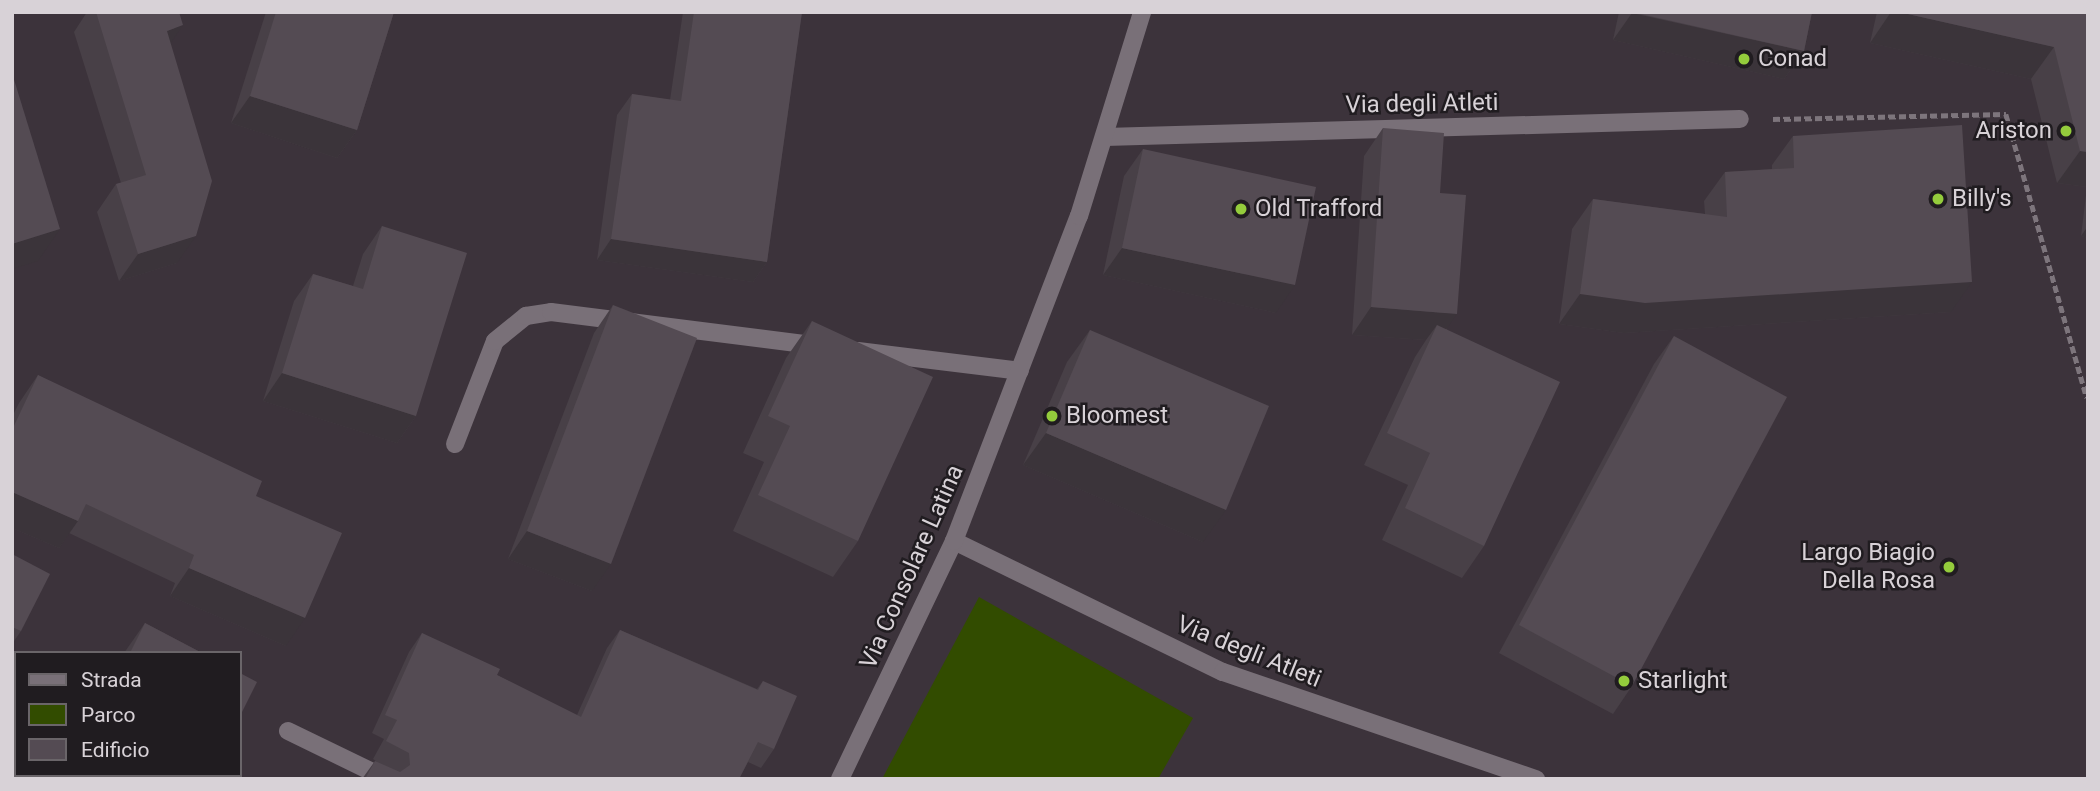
<!DOCTYPE html>
<html>
<head>
<meta charset="utf-8">
<style>
	body { margin:0 }
	#map { position:relative; width:2100px; height:791px; overflow:hidden; background:#3c333b; font-family:Roboto,sans-serif }
	div>[style] { position:absolute }
	[style*='--x'] { left:calc(var(--x)*1px); top:calc(var(--y)*1px); width:calc(var(--w)*1px); rotate:calc(var(--a)*1deg) }
	.green>* { inset:0; background:#324c00 }
	.path>* { height:4.5px; margin-top:-2.25px; transform-origin:0; background:repeating-linear-gradient(90deg,#7d757c 0 7px,transparent 0 10.5px) }
	.minor>* { height:18px; margin:-9px; padding:0 9px; transform-origin:9px; border-radius:9px; background:#797078 }
	.wall>* { inset:0; background:#484047 }
	.shaded-wall>* { inset:0; background:#3b343a }
	.building>* { inset:0; background:#544b53 }
	.dots>* { width:19px; height:19px; translate:-50% -50%; box-sizing:border-box; border:4px solid #201c20; border-radius:50% }
	span { translate:-50% -50%; white-space:nowrap; text-align:center; line-height:1.15; -webkit-text-stroke:5px #201c20; paint-order:stroke }
	.poi-label { font-size:24px; color:#d8d2d7 }
	.left { translate:0 -50%; text-align:left }
	.right { translate:-100% -50%; text-align:right }
	.street-label { font-size:24px; color:#d8d2d7 }
	.frame { position:absolute; inset:0; border:14px solid #d8d2d7; pointer-events:none }
	.legend { position:absolute; left:14px; top:651px; width:228px; height:126px; box-sizing:border-box; background:#201c20; border:2px solid #6a6569; margin:0; padding:9px 12px; list-style:none; font-size:21px; color:#d8d2d7 }
	.legend li { display:flex; align-items:center; gap:14px; height:35px }
	.legend b { width:35px; border:2px solid #6a6569 }
</style>
</head>
<body>
<div id="map">
	<div class="green">
		<i style="clip-path:polygon(979px 597px,1193px 718px,1158px 779px,882px 779px)"></i>
	</div>
	<div class="path">
		<i style="--x:1773;--y:119;--w:233;--a:-1.2"></i>
		<i style="--x:2006;--y:114;--w:295;--a:74.1"></i>
	</div>
	<div class="minor">
		<i style="--x:1105;--y:137;--w:635;--a:-1.62"></i>
		<i style="--x:858;--y:351;--w:163;--a:7"></i>
		<i style="--x:455;--y:444;--w:110;--a:-68.8"></i>
		<i style="--x:495;--y:341;--w:40;--a:-39"></i>
		<i style="--x:526;--y:316;--w:25;--a:-9"></i>
		<i style="--x:551;--y:312;--w:271;--a:7.2"></i>
		<i style="--x:954;--y:541;--w:299;--a:26"></i>
		<i style="--x:1223;--y:672;--w:331;--a:18.9"></i>
		<i style="--x:288;--y:731;--w:110;--a:25.9"></i>
		<i style="--x:840;--y:779;--w:264;--a:-64.4"></i>
		<i style="--x:954;--y:541;--w:348;--a:-69"></i>
		<i style="--x:1079;--y:216;--w:214;--a:-72.8"></i>
	</div>
	<div class="wall">
		<i style="clip-path:polygon(87px 12px,179px 12px,170px 43px,177px 263px,119px 281px,97px 212px,116px 184px,121px 183px,74px 32px)"></i>
		<i style="clip-path:polygon(266px 12px,394px 12px,357px 130px,337px 158px,231px 123px)"></i>
		<i style="clip-path:polygon(683px 12px,802px 12px,767px 262px,753px 282px,597px 260px,617px 115px,632px 94px,670px 100px)"></i>
		<i style="clip-path:polygon(1619px 12px,1812px 12px,1804px 51px,1784px 79px,1613px 40px)"></i>
		<i style="clip-path:polygon(1877px 12px,2088px 12px,2088px 238px,2081px 236px,2087px 187px,2057px 183px,2031px 79px,1870px 43px)"></i>
		<i style="clip-path:polygon(1383px 128px,1440px 193px,1447px 329px,1484px 546px,1462px 578px,1382px 540px,1408px 485px,1364px 465px,1415px 357px,1426px 340px,1352px 335px,1364px 156px)"></i>
		<i style="clip-path:polygon(1793px 136px,1951px 312px,1624px 333px,1559px 324px,1572px 229px,1593px 199px,1705px 214px,1704px 201px,1725px 172px,1772px 169px,1772px 165px)"></i>
		<i style="clip-path:polygon(1143px 149px,1276px 313px,1103px 275px,1124px 176px)"></i>
		<i style="clip-path:polygon(382px 226px,416px 416px,397px 443px,263px 401px,294px 301px,313px 274px,353px 286px,363px 254px)"></i>
		<i style="clip-path:polygon(613px 305px,592px 591px,508px 559px,594px 333px)"></i>
		<i style="clip-path:polygon(812px 321px,858px 541px,833px 577px,733px 531px,764px 462px,743px 453px,786px 358px)"></i>
		<i style="clip-path:polygon(1090px 330px,1203px 542px,1023px 465px,1067px 362px)"></i>
		<i style="clip-path:polygon(1674px 336px,1632px 686px,1613px 714px,1499px 653px,1654px 364px)"></i>
		<i style="clip-path:polygon(38px 375px,256px 496px,286px 646px,170px 596px,175px 583px,69px 533px,59px 548px,12px 528px,12px 417px,19px 403px)"></i>
		<i style="clip-path:polygon(12px 554px,21px 631px,12px 644px)"></i>
		<i style="clip-path:polygon(145px 623px,202px 653px,124px 653px)"></i>
		<i style="clip-path:polygon(620px 630px,757px 689px,763px 681px,774px 749px,761px 768px,748px 762px,739px 779px,362px 779px,375px 761px,377px 762px,373px 759px,384px 739px,372px 733px,409px 652px,422px 633px,497px 675px,577px 715px,607px 648px)"></i>
		<i style="clip-path:polygon(63px 775px,209px 775px,207px 779px,61px 779px)"></i>
	</div>
	<div class="shaded-wall">
		<i style="clip-path:polygon(1891px 12px,1899px 12px,2054px 47px,2031px 79px,1870px 43px)"></i>
		<i style="clip-path:polygon(1632px 13px,1804px 51px,1784px 79px,1613px 40px)"></i>
		<i style="clip-path:polygon(183px 25px,164px 53px,167px 31px)"></i>
		<i style="clip-path:polygon(250px 96px,357px 130px,337px 158px,231px 123px)"></i>
		<i style="clip-path:polygon(2080px 151px,2088px 152px,2087px 187px,2057px 183px)"></i>
		<i style="clip-path:polygon(2088px 226px,2088px 238px,2081px 236px)"></i>
		<i style="clip-path:polygon(60px 229px,38px 261px,12px 269px,12px 244px)"></i>
		<i style="clip-path:polygon(196px 236px,177px 263px,119px 281px,138px 254px)"></i>
		<i style="clip-path:polygon(611px 239px,767px 262px,753px 282px,597px 260px)"></i>
		<i style="clip-path:polygon(1122px 248px,1295px 285px,1276px 313px,1103px 275px)"></i>
		<i style="clip-path:polygon(1972px 282px,1951px 312px,1624px 333px,1559px 324px,1580px 294px)"></i>
		<i style="clip-path:polygon(1371px 307px,1457px 314px,1438px 341px,1437px 325px,1426px 340px,1352px 335px)"></i>
		<i style="clip-path:polygon(282px 373px,416px 416px,397px 443px,263px 401px)"></i>
		<i style="clip-path:polygon(1046px 433px,1226px 510px,1203px 542px,1023px 465px)"></i>
		<i style="clip-path:polygon(12px 492px,78px 521px,59px 548px,12px 528px)"></i>
		<i style="clip-path:polygon(527px 531px,611px 564px,592px 591px,508px 559px)"></i>
		<i style="clip-path:polygon(189px 568px,305px 618px,286px 646px,170px 596px)"></i>
	</div>
	<div class="building">
		<i style="clip-path:polygon(96px 12px,179px 12px,183px 25px,167px 31px,212px 181px,196px 236px,138px 254px,116px 184px,146px 175px)"></i>
		<i style="clip-path:polygon(276px 12px,394px 12px,357px 130px,250px 96px)"></i>
		<i style="clip-path:polygon(694px 12px,802px 12px,767px 262px,611px 239px,632px 94px,681px 101px)"></i>
		<i style="clip-path:polygon(1632px 12px,1812px 12px,1804px 51px)"></i>
		<i style="clip-path:polygon(1899px 12px,2088px 12px,2088px 152px,2080px 151px,2054px 47px)"></i>
		<i style="clip-path:polygon(12px 73px,60px 229px,12px 244px)"></i>
		<i style="clip-path:polygon(1962px 125px,1972px 282px,1645px 303px,1580px 294px,1593px 199px,1727px 217px,1725px 172px,1794px 168px,1793px 136px)"></i>
		<i style="clip-path:polygon(1383px 128px,1444px 133px,1440px 193px,1466px 195px,1457px 314px,1371px 307px)"></i>
		<i style="clip-path:polygon(1143px 149px,1316px 187px,1295px 285px,1122px 248px)"></i>
		<i style="clip-path:polygon(382px 226px,467px 253px,416px 416px,282px 373px,313px 274px,363px 289px)"></i>
		<i style="clip-path:polygon(613px 305px,697px 338px,611px 564px,527px 531px)"></i>
		<i style="clip-path:polygon(812px 321px,933px 377px,858px 541px,758px 495px,790px 426px,768px 416px)"></i>
		<i style="clip-path:polygon(1437px 325px,1560px 382px,1484px 546px,1405px 508px,1430px 453px,1387px 433px)"></i>
		<i style="clip-path:polygon(1090px 330px,1269px 406px,1226px 510px,1046px 433px)"></i>
		<i style="clip-path:polygon(1674px 336px,1787px 397px,1632px 686px,1519px 625px)"></i>
		<i style="clip-path:polygon(38px 375px,262px 481px,256px 496px,342px 533px,305px 618px,189px 568px,194px 555px,86px 504px,78px 521px,12px 492px,12px 430px)"></i>
		<i style="clip-path:polygon(12px 554px,50px 574px,21px 631px,12px 627px)"></i>
		<i style="clip-path:polygon(145px 623px,202px 653px,130px 653px)"></i>
		<i style="clip-path:polygon(620px 630px,758px 690px,763px 681px,797px 696px,774px 749px,758px 742px,739px 779px,365px 779px,375px 761px,400px 772px,410px 765px,409px 753px,386px 741px,397px 720px,385px 715px,422px 633px,500px 669px,497px 675px,581px 717px)"></i>
		<i style="clip-path:polygon(240px 673px,257px 682px,240px 716px)"></i>
		<i style="clip-path:polygon(68px 775px,209px 775px,207px 779px,66px 779px)"></i>
	</div>
	<div class="dots">
		<i style="left:1744px;top:59px;background:#94cc3c"></i>
		<i style="left:2066px;top:131px;background:#94cc3c"></i>
		<i style="left:1938px;top:199px;background:#94cc3c"></i>
		<i style="left:1241px;top:209px;background:#94cc3c"></i>
		<i style="left:1052px;top:416px;background:#94cc3c"></i>
		<i style="left:1949px;top:567px;background:#94cc3c"></i>
		<i style="left:1624px;top:681px;background:#94cc3c"></i>
	</div>
	<div class="poi-label">
		<span class="left" style="left:1758px;top:59px">Conad</span>
		<span class="right" style="left:2052px;top:131px">Ariston</span>
		<span class="left" style="left:1952px;top:199px">Billy's</span>
		<span class="left" style="left:1255px;top:209px">Old Trafford</span>
		<span class="left" style="left:1066px;top:416px">Bloomest</span>
		<span class="right" style="left:1935px;top:567px">Largo Biagio<br>Della Rosa</span>
		<span class="left" style="left:1638px;top:681px">Starlight</span>
	</div>
	<div class="street-label">
		<span style="left:1422px;top:104px;rotate:-1deg">Via degli Atleti</span>
		<span style="left:912px;top:567px;rotate:-66deg">Via Consolare Latina</span>
		<span style="left:1249px;top:652px;rotate:22deg">Via degli Atleti</span>
	</div>
	<div class="frame"></div>
	<ul class="legend">
	<li><b style="height:9px;background:#797078"></b>Strada</li>
	<li><b style="height:19px;background:#324c00"></b>Parco</li>
	<li><b style="height:19px;background:#544b53"></b>Edificio</li>
	</ul>
</div>
</body>
</html>
